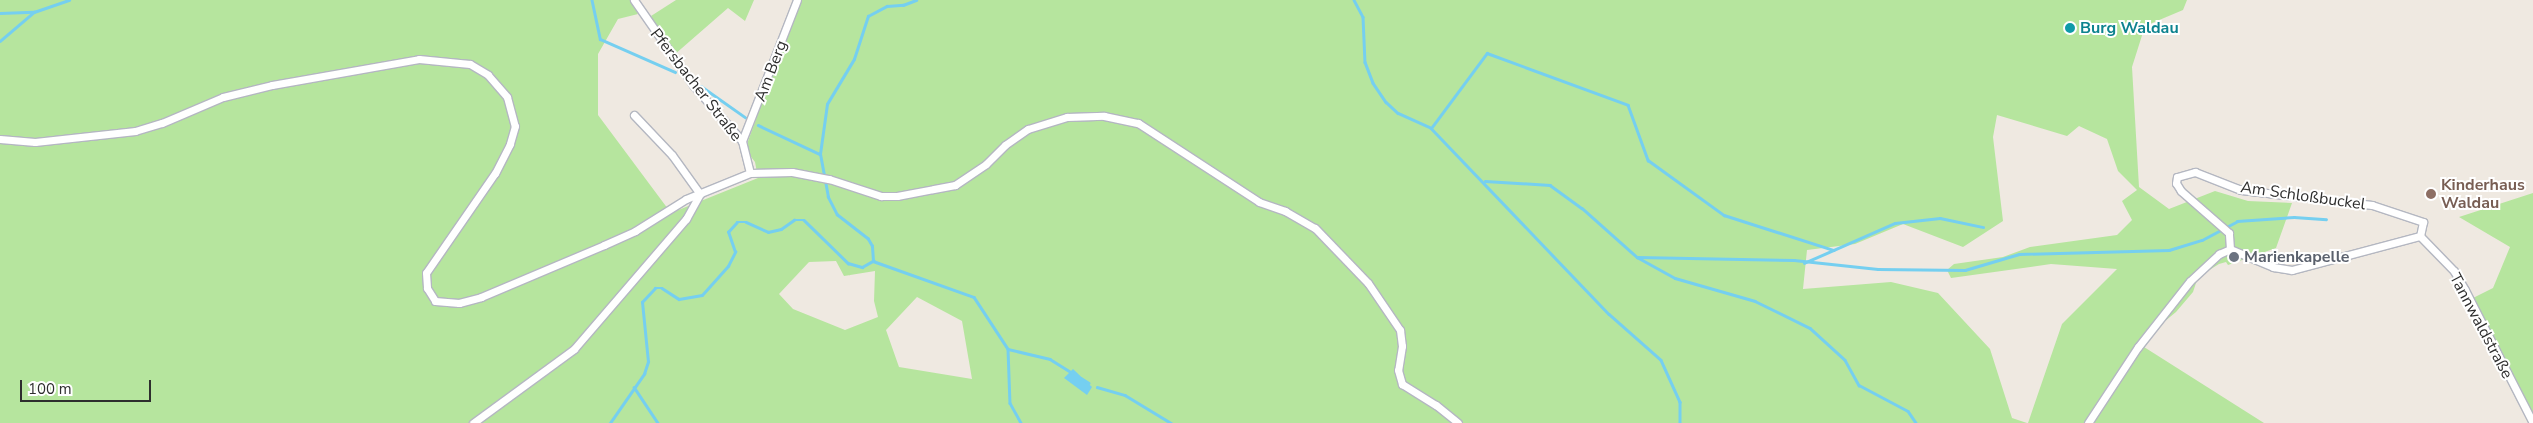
<!DOCTYPE html>
<html>
<head>
<meta charset="utf-8">
<style>
	body { margin:0 }
	#map { position:relative; width:2533px; height:423px; overflow:hidden; background:#efe9e1; font-family:"Nunito Sans",sans-serif }
	div>[style] { position:absolute }
	[style*='--x'] { left:calc(var(--x)*1px); top:calc(var(--y)*1px); width:calc(var(--w)*1px); rotate:calc(var(--a)*1deg) }
	.green>* { inset:0; background:#b6e59e }
	.water>* { inset:0; background:#75cff0 }
	.stream>* { height:2.5px; margin:-1.25px; padding:0 1.25px; transform-origin:1.25px; border-radius:1.25px; background:#75cff0 }
	.roads { filter:drop-shadow(1px 0 #b4b7c1) drop-shadow(-1px 0 #b4b7c1) drop-shadow(0 1px #b4b7c1) drop-shadow(0 -1px #b4b7c1) }
	.minor>* { height:7px; margin:-3.5px; padding:0 3.5px; transform-origin:3.5px; border-radius:3.5px; background:#fff }
	.dots>* { width:14px; height:14px; translate:-50% -50%; box-sizing:border-box; border:2px solid #fff; border-radius:50% }
	span { translate:-50% -50%; white-space:nowrap; text-align:center; line-height:1.15; -webkit-text-stroke:4px #fff; paint-order:stroke }
	.culture-label { font-size:16px; color:#0d838f; font-weight:700 }
	.left { translate:0 -50%; text-align:left }
	.street-label { font-size:16px; color:#2e2e2e }
	.education-label { font-size:16px; color:#785e54; font-weight:700 }
	.worship-label { font-size:16px; color:#5b616d; font-weight:700 }
	.scale { position:absolute; left:20px; top:380px; width:131px; height:22px; box-sizing:border-box; border:2px solid #2e2e2e; border-top:0; padding-left:6px; font-size:15px; line-height:18px; white-space:nowrap; color:#2e2e2e; -webkit-text-stroke:4px #fff; paint-order:stroke }
</style>
</head>
<body>
<div id="map">
	<div class="green">
		<i style="clip-path:polygon(evenodd,0 0,630px 0,638px 14px,618px 19px,598px 54px,598px 115px,671px 213px,758px 178px,755px 162px,748px 153px,748px 141px,800px 0,2187px 0,2183px 10px,2145px 26px,2132px 67px,2139px 187px,2169px 209px,2215px 191px,2248px 201px,2292px 203px,2276px 248px,2228px 265px,2226px 262px,2219px 264px,2198px 277px,2193px 292px,2176px 312px,2153px 331px,2144px 347px,2264px 423px,2028px 423px,2062px 324px,2117px 269px,2051px 264px,1951px 278px,1947px 270px,1954px 264px,2003px 257px,2030px 247px,2117px 235px,2132px 220px,2122px 201px,2137px 190px,2118px 171px,2107px 139px,2079px 126px,2067px 136px,1997px 115px,1993px 137px,2003px 221px,1963px 247px,1903px 224px,1855px 244px,1807px 250px,1803px 289px,1891px 282px,1938px 293px,1990px 349px,2012px 418px,2027px 423px,0 423px,0 0,836px 261px,844px 276px,875px 271px,874px 301px,878px 317px,845px 330px,793px 309px,779px 294px,809px 262px,836px 261px,0 0,917px 297px,962px 321px,972px 379px,899px 367px,886px 330px,917px 297px)"></i>
		<i style="clip-path:polygon(676px 0,754px 0,745px 21px,728px 8px,674px 55px,651px 16px)"></i>
		<i style="clip-path:polygon(2533px 193px,2533px 417px,2471px 299px,2493px 288px,2510px 247px,2459px 217px)"></i>
	</div>
	<div class="water">
		<i style="clip-path:polygon(1073px 369px,1092px 387px,1087px 395px,1064px 378px)"></i>
	</div>
	<div class="stream">
		<i style="--x:592;--y:0;--w:40;--a:78"></i>
		<i style="--x:600;--y:39;--w:82;--a:23.7"></i>
		<i style="--x:1354;--y:0;--w:19;--a:62"></i>
		<i style="--x:1363;--y:17;--w:45;--a:87.5"></i>
		<i style="--x:1365;--y:62;--w:22;--a:69"></i>
		<i style="--x:1373;--y:83;--w:23;--a:56"></i>
		<i style="--x:1386;--y:102;--w:16;--a:43"></i>
		<i style="--x:1398;--y:113;--w:36;--a:24"></i>
		<i style="--x:1431;--y:128;--w:257;--a:46.3"></i>
		<i style="--x:1609;--y:314;--w:69;--a:41.5"></i>
		<i style="--x:1661;--y:360;--w:46;--a:65.7"></i>
		<i style="--x:1680;--y:402;--w:21;--a:90"></i>
		<i style="--x:0;--y:13;--w:33;--a:-2"></i>
		<i style="--x:0;--y:41;--w:45;--a:-40.5"></i>
		<i style="--x:34;--y:12;--w:37;--a:-19"></i>
		<i style="--x:701;--y:86;--w:54;--a:35.2"></i>
		<i style="--x:758;--y:125;--w:68;--a:25.1"></i>
		<i style="--x:1432;--y:127;--w:92;--a:-53.4"></i>
		<i style="--x:1487;--y:53;--w:150;--a:20.2"></i>
		<i style="--x:1628;--y:105;--w:59;--a:70"></i>
		<i style="--x:1648;--y:160;--w:94;--a:35.9"></i>
		<i style="--x:1724;--y:215;--w:115;--a:17.7"></i>
		<i style="--x:1485;--y:181;--w:65;--a:3.5"></i>
		<i style="--x:1550;--y:185;--w:39;--a:36"></i>
		<i style="--x:1582;--y:208;--w:74;--a:41.7"></i>
		<i style="--x:1637;--y:257;--w:43;--a:28.9"></i>
		<i style="--x:1675;--y:278;--w:83;--a:16"></i>
		<i style="--x:1755;--y:301;--w:61;--a:26.1"></i>
		<i style="--x:1810;--y:328;--w:47;--a:42.4"></i>
		<i style="--x:1845;--y:360;--w:29;--a:61"></i>
		<i style="--x:1859;--y:385;--w:55;--a:28"></i>
		<i style="--x:1908;--y:411;--w:14;--a:56"></i>
		<i style="--x:1637;--y:257;--w:157;--a:1.1"></i>
		<i style="--x:1794;--y:260;--w:84;--a:6.1"></i>
		<i style="--x:1878;--y:269;--w:87;--a:0.7"></i>
		<i style="--x:1965;--y:270;--w:56;--a:-16.5"></i>
		<i style="--x:2019;--y:254;--w:150;--a:-1.5"></i>
		<i style="--x:2169;--y:250;--w:34;--a:-17"></i>
		<i style="--x:2202;--y:240;--w:40;--a:-28"></i>
		<i style="--x:2237;--y:221;--w:57;--a:-4"></i>
		<i style="--x:2294;--y:217;--w:32;--a:4"></i>
		<i style="--x:873;--y:261;--w:107;--a:19.6"></i>
		<i style="--x:974;--y:297;--w:62;--a:56.8"></i>
		<i style="--x:1008;--y:349;--w:54;--a:87.9"></i>
		<i style="--x:1010;--y:403;--w:23;--a:61"></i>
		<i style="--x:1804;--y:263;--w:99;--a:-23.7"></i>
		<i style="--x:1895;--y:223;--w:45;--a:-6.3"></i>
		<i style="--x:1940;--y:218;--w:44;--a:11.8"></i>
		<i style="--x:1008;--y:349;--w:43;--a:13.4"></i>
		<i style="--x:1050;--y:359;--w:26;--a:32"></i>
		<i style="--x:1081;--y:378;--w:9;--a:32"></i>
		<i style="--x:634;--y:387;--w:43;--a:56.3"></i>
		<i style="--x:1097;--y:387;--w:29;--a:16"></i>
		<i style="--x:1125;--y:395;--w:54;--a:31.3"></i>
		<i style="--x:610;--y:423;--w:60;--a:-55.2"></i>
		<i style="--x:644;--y:374;--w:13;--a:-72"></i>
		<i style="--x:648;--y:362;--w:60;--a:-95.7"></i>
		<i style="--x:642;--y:302;--w:19;--a:-47"></i>
		<i style="--x:655;--y:288;--w:7;--a:0"></i>
		<i style="--x:662;--y:288;--w:20;--a:33"></i>
		<i style="--x:679;--y:299;--w:23;--a:-10"></i>
		<i style="--x:702;--y:295;--w:39;--a:-48"></i>
		<i style="--x:728;--y:266;--w:16;--a:-63"></i>
		<i style="--x:735;--y:252;--w:21;--a:-109"></i>
		<i style="--x:728;--y:232;--w:13;--a:-48"></i>
		<i style="--x:737;--y:222;--w:9;--a:0"></i>
		<i style="--x:746;--y:222;--w:24;--a:24"></i>
		<i style="--x:768;--y:232;--w:13;--a:-13"></i>
		<i style="--x:781;--y:229;--w:16;--a:-35"></i>
		<i style="--x:794;--y:220;--w:10;--a:0"></i>
		<i style="--x:804;--y:220;--w:62;--a:44.3"></i>
		<i style="--x:848;--y:263;--w:15;--a:16"></i>
		<i style="--x:862;--y:267;--w:13;--a:-29"></i>
		<i style="--x:873;--y:261;--w:15;--a:-94"></i>
		<i style="--x:872;--y:246;--w:8;--a:-120"></i>
		<i style="--x:868;--y:239;--w:39;--a:-142"></i>
		<i style="--x:837;--y:215;--w:20;--a:-117"></i>
		<i style="--x:828;--y:197;--w:44;--a:-100.5"></i>
		<i style="--x:820;--y:154;--w:50;--a:-82"></i>
		<i style="--x:827;--y:104;--w:52;--a:-59"></i>
		<i style="--x:854;--y:59;--w:45;--a:-72"></i>
		<i style="--x:868;--y:16;--w:21;--a:-28"></i>
		<i style="--x:887;--y:6;--w:16;--a:-4"></i>
		<i style="--x:903;--y:5;--w:14;--a:-21"></i>
	</div>
	<div class="roads">
		<div class="minor">
			<i style="--x:634;--y:0;--w:103;--a:55.2"></i>
			<i style="--x:693;--y:85;--w:74;--a:48.8"></i>
			<i style="--x:742;--y:141;--w:33;--a:76"></i>
			<i style="--x:634;--y:115;--w:55;--a:46.5"></i>
			<i style="--x:672;--y:155;--w:48;--a:54.3"></i>
			<i style="--x:0;--y:139;--w:35;--a:5"></i>
			<i style="--x:35;--y:142;--w:101;--a:-6.3"></i>
			<i style="--x:135;--y:131;--w:28;--a:-17"></i>
			<i style="--x:162;--y:123;--w:66;--a:-23.1"></i>
			<i style="--x:223;--y:97;--w:50;--a:-13.8"></i>
			<i style="--x:272;--y:85;--w:149;--a:-10"></i>
			<i style="--x:419;--y:59;--w:51;--a:5.6"></i>
			<i style="--x:470;--y:64;--w:21;--a:31"></i>
			<i style="--x:488;--y:75;--w:29;--a:49"></i>
			<i style="--x:507;--y:97;--w:30;--a:75"></i>
			<i style="--x:515;--y:126;--w:19;--a:106"></i>
			<i style="--x:510;--y:144;--w:33;--a:117"></i>
			<i style="--x:495;--y:173;--w:121;--a:124.6"></i>
			<i style="--x:426;--y:273;--w:15;--a:86"></i>
			<i style="--x:427;--y:288;--w:15;--a:58"></i>
			<i style="--x:435;--y:301;--w:24;--a:5"></i>
			<i style="--x:459;--y:303;--w:23;--a:-15"></i>
			<i style="--x:481;--y:297;--w:134;--a:-22.9"></i>
			<i style="--x:604;--y:245;--w:34;--a:-24"></i>
			<i style="--x:635;--y:231;--w:60;--a:-32.1"></i>
			<i style="--x:686;--y:199;--w:69;--a:-22.1"></i>
			<i style="--x:750;--y:173;--w:42;--a:-1.4"></i>
			<i style="--x:792;--y:172;--w:38;--a:11"></i>
			<i style="--x:829;--y:179;--w:55;--a:18.1"></i>
			<i style="--x:881;--y:196;--w:16;--a:0"></i>
			<i style="--x:897;--y:196;--w:59;--a:-10.7"></i>
			<i style="--x:955;--y:185;--w:37;--a:-34"></i>
			<i style="--x:986;--y:164;--w:27;--a:-45"></i>
			<i style="--x:1005;--y:145;--w:28;--a:-35"></i>
			<i style="--x:1028;--y:129;--w:41;--a:-17.1"></i>
			<i style="--x:1067;--y:117;--w:37;--a:-2"></i>
			<i style="--x:1104;--y:116;--w:35;--a:12"></i>
			<i style="--x:1138;--y:123;--w:145;--a:33.1"></i>
			<i style="--x:1259;--y:202;--w:28;--a:19"></i>
			<i style="--x:1285;--y:211;--w:34;--a:30"></i>
			<i style="--x:1315;--y:228;--w:76;--a:46.1"></i>
			<i style="--x:1368;--y:283;--w:57;--a:55.8"></i>
			<i style="--x:1400;--y:330;--w:16;--a:83"></i>
			<i style="--x:1402;--y:346;--w:24;--a:99"></i>
			<i style="--x:1398;--y:370;--w:15;--a:74"></i>
			<i style="--x:1402;--y:384;--w:40;--a:32"></i>
			<i style="--x:1436;--y:405;--w:28;--a:39"></i>
			<i style="--x:742;--y:141;--w:151;--a:-68.7"></i>
			<i style="--x:2420;--y:236;--w:49;--a:45.8"></i>
			<i style="--x:2454;--y:271;--w:22;--a:60"></i>
			<i style="--x:2465;--y:290;--w:149;--a:62.9"></i>
			<i style="--x:2230;--y:249;--w:16;--a:-94"></i>
			<i style="--x:2229;--y:233;--w:64;--a:-138.8"></i>
			<i style="--x:2181;--y:191;--w:9;--a:-122"></i>
			<i style="--x:2176;--y:183;--w:6;--a:-81"></i>
			<i style="--x:2177;--y:177;--w:19;--a:-16"></i>
			<i style="--x:2195;--y:172;--w:49;--a:21.4"></i>
			<i style="--x:2241;--y:190;--w:132;--a:6.5"></i>
			<i style="--x:2372;--y:205;--w:54;--a:18.4"></i>
			<i style="--x:2423;--y:222;--w:14;--a:102"></i>
			<i style="--x:473;--y:423;--w:125;--a:-36.2"></i>
			<i style="--x:574;--y:349;--w:172;--a:-49.3"></i>
			<i style="--x:686;--y:219;--w:29;--a:-61"></i>
			<i style="--x:2088;--y:423;--w:91;--a:-56.7"></i>
			<i style="--x:2138;--y:347;--w:84;--a:-51.8"></i>
			<i style="--x:2190;--y:281;--w:40;--a:-43"></i>
			<i style="--x:2219;--y:254;--w:12;--a:-24"></i>
			<i style="--x:2230;--y:249;--w:47;--a:22.7"></i>
			<i style="--x:2273;--y:267;--w:19;--a:9"></i>
			<i style="--x:2292;--y:270;--w:132;--a:-14.9"></i>
		</div>
	</div>
	<div class="dots">
		<i style="left:2070px;top:28px;background:#0f9aa8"></i>
		<i style="left:2431px;top:194px;background:#8d6e63"></i>
		<i style="left:2234px;top:257px;background:#6b7280"></i>
	</div>
	<div class="culture-label">
		<span class="left" style="left:2080px;top:28px">Burg Waldau</span>
	</div>
	<div class="street-label">
		<span style="left:771px;top:71px;rotate:-69deg">Am Berg</span>
		<span style="left:696px;top:85px;rotate:52deg">Pfersbacher Straße</span>
		<span style="left:2303px;top:196px;rotate:8deg">Am Schloßbuckel</span>
		<span style="left:2481px;top:326px;rotate:62deg">Tannwaldstraße</span>
	</div>
	<div class="education-label">
		<span class="left" style="left:2441px;top:194px">Kinderhaus<br>Waldau</span>
	</div>
	<div class="worship-label">
		<span class="left" style="left:2244px;top:257px">Marienkapelle</span>
	</div>
	<div class="scale">100 m</div>
</div>
</body>
</html>
